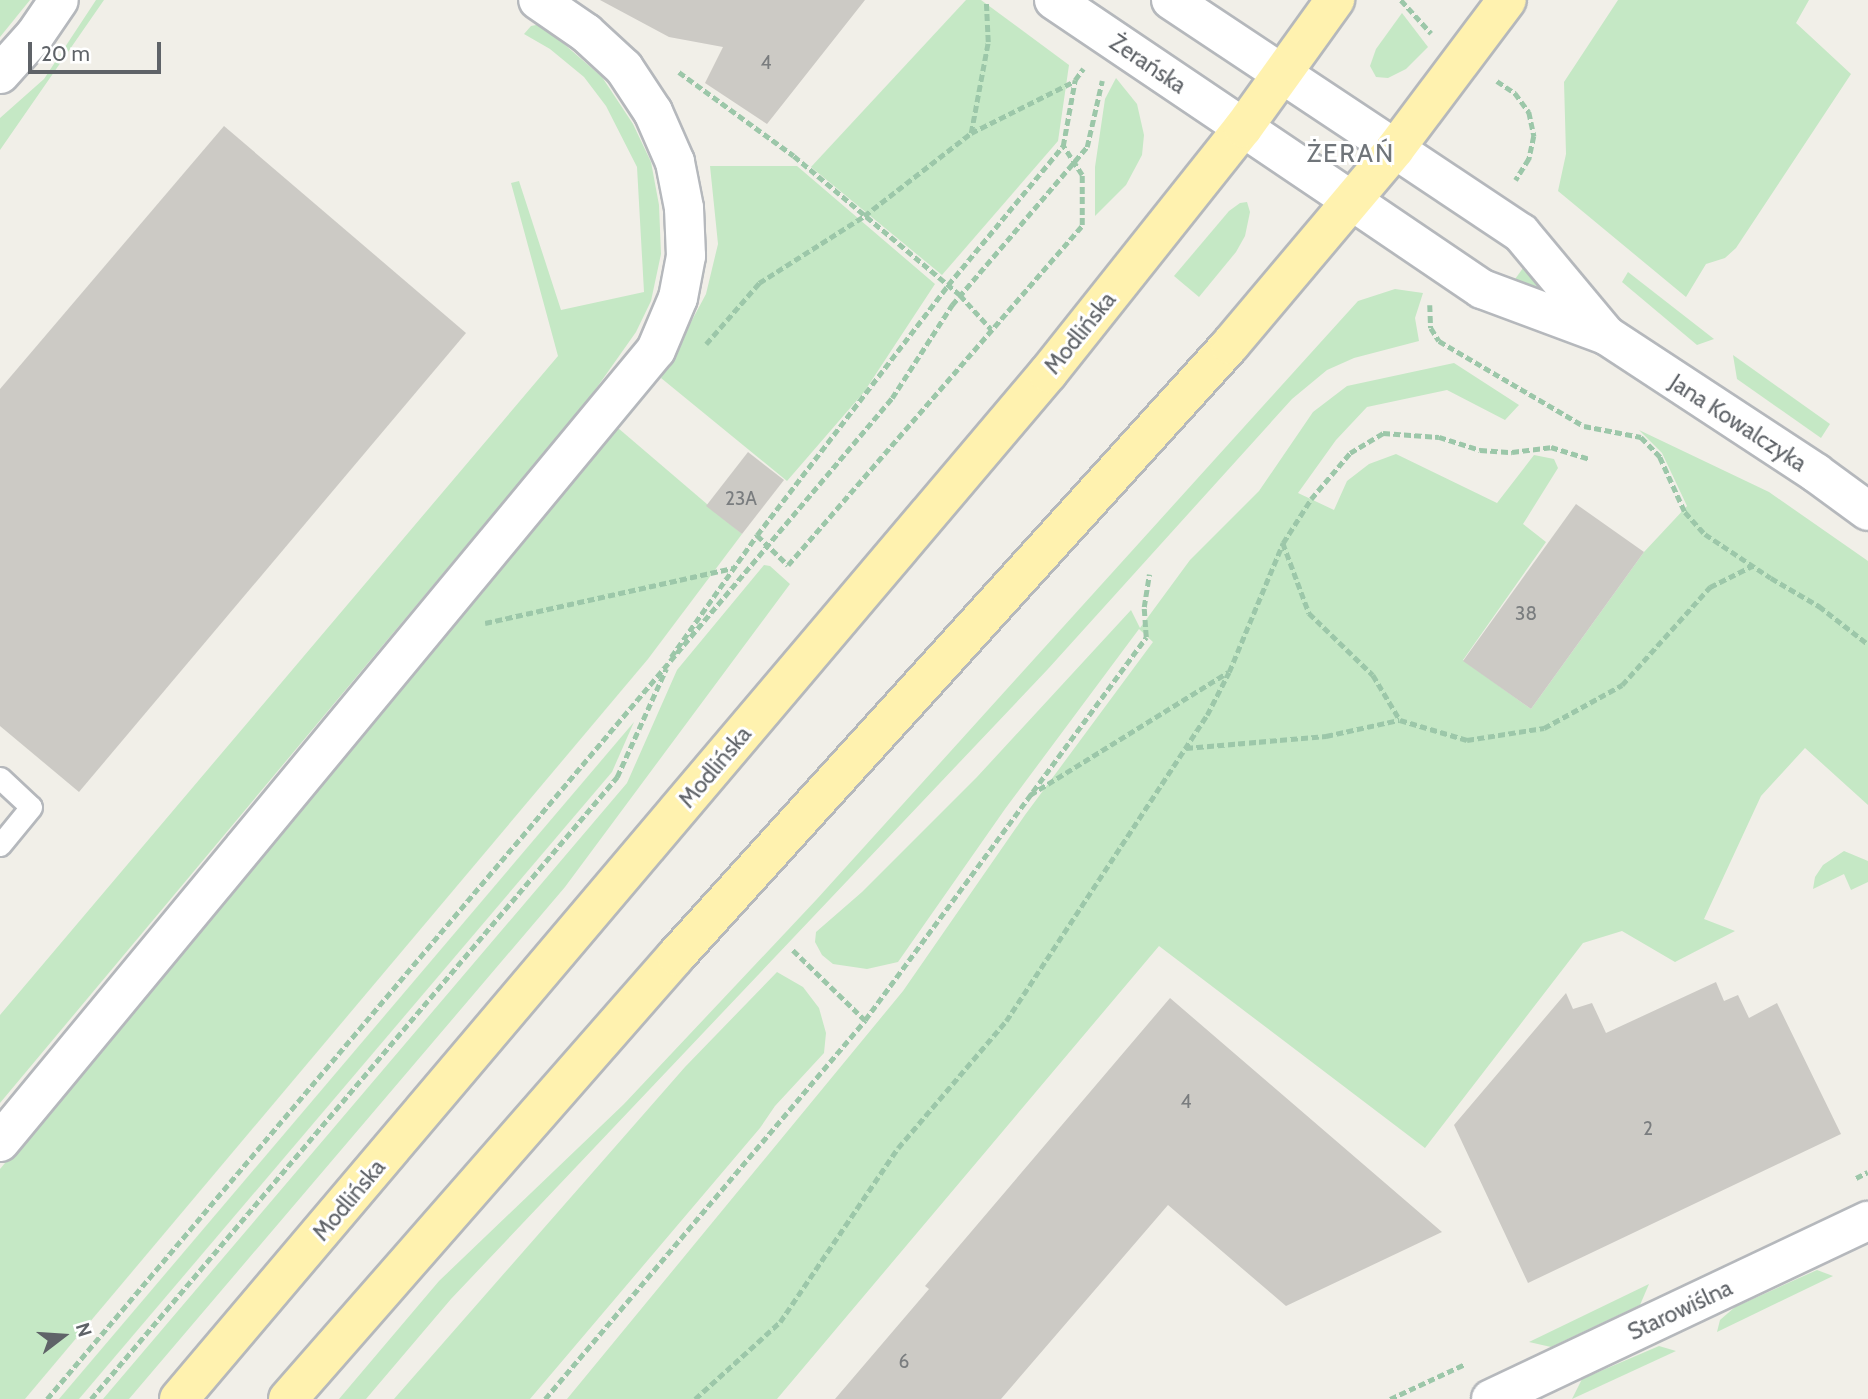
<!DOCTYPE html>
<html>
<head>
<meta charset="utf-8">
<style>
	body { margin:0 }
	#map { position:relative; width:1868px; height:1399px; overflow:hidden; background:#f1efe8; font-family:Cabin,sans-serif }
	div>[style] { position:absolute }
	[style*='--x'] { left:calc(var(--x)*1px); top:calc(var(--y)*1px); width:calc(var(--w)*1px); rotate:calc(var(--a)*1deg) }
	.green>* { inset:0; background:#c5e8c5 }
	.building>* { inset:0; background:#cccac5 }
	.path>* { height:4.5px; margin-top:-2.25px; transform-origin:0; background:repeating-linear-gradient(90deg,#9cc7a9 0 7px,transparent 0 10.5px) }
	.roads { filter:drop-shadow(2px 0 #b5b8bc) drop-shadow(-2px 0 #b5b8bc) drop-shadow(0 2px #b5b8bc) drop-shadow(0 -2px #b5b8bc) }
	.service>* { height:21px; margin:-10.5px; padding:0 10.5px; transform-origin:10.5px; border-radius:10.5px; background:#fff }
	.minor>* { height:38px; margin:-19px; padding:0 19px; transform-origin:19px; border-radius:19px; background:#fff }
	.tertiary>* { height:38px; margin:-19px; padding:0 19px; transform-origin:19px; border-radius:19px; background:#fff }
	.primary>* { height:38px; margin:-19px; padding:0 19px; transform-origin:19px; border-radius:19px; background:#fff2af }
	span { translate:-50% -50%; white-space:nowrap; text-align:center; line-height:1.15; -webkit-text-stroke:6px #fff; paint-order:stroke }
	.number-label { font-size:19px; color:#7a7d7f }
	.number-label span { -webkit-text-stroke-width:0 }
	.street-label { font-size:23px; color:#5f6368 }
	.quarter-label { font-size:26px; color:#70757a; letter-spacing:2px }
	.north { position:absolute; left:28px; top:1301px; width:70px; height:70px; -webkit-text-stroke:5px #fff; paint-order:stroke; rotate:73deg; font-size:19px; font-weight:700; line-height:28px; text-align:center; color:#5f6368 }
	.north::after { content:''; display:block; margin:auto; width:24px; height:32px; background:#5f6368; clip-path:polygon(50% 0,100% 100%,50% 72%,0 100%) }
	.scale { position:absolute; left:28px; top:42px; width:133px; height:32px; box-sizing:border-box; border:4px solid #5f6368; border-top:0; padding-left:9px; font-size:21px; line-height:24px; white-space:nowrap; color:#5f6368; -webkit-text-stroke:5px #fff; paint-order:stroke }
</style>
</head>
<body>
<div id="map">
	<div class="green">
		<i style="clip-path:polygon(0 0,30px 0,0 37px)"></i>
		<i style="clip-path:polygon(96px 0,104px 0,0 150px,0 118px,44px 79px)"></i>
		<i style="clip-path:polygon(966px 0,981px 0,1069px 65px,1058px 141px,942px 275px,811px 167px)"></i>
		<i style="clip-path:polygon(1618px 0,1809px 0,1796px 23px,1851px 74px,1736px 248px,1725px 258px,1706px 264px,1686px 297px,1558px 191px,1566px 154px,1564px 82px)"></i>
		<i style="clip-path:polygon(1402px 13px,1428px 47px,1406px 69px,1388px 78px,1376px 77px,1370px 66px,1376px 49px)"></i>
		<i style="clip-path:polygon(541px 24px,602px 77px,633px 124px,651px 162px,659px 205px,661px 254px,651px 301px,636px 332px,588px 400px,0 1103px,0 1015px,558px 356px,511px 183px,519px 181px,561px 310px,644px 292px,637px 167px,606px 106px,584px 77px,550px 49px,524px 34px,531px 26px)"></i>
		<i style="clip-path:polygon(1116px 78px,1137px 104px,1144px 135px,1142px 155px,1126px 185px,1095px 216px,1095px 167px,1105px 99px)"></i>
		<i style="clip-path:polygon(710px 166px,797px 166px,935px 284px,864px 392px,787px 481px,661px 378px,706px 294px,718px 244px)"></i>
		<i style="clip-path:polygon(1247px 202px,1250px 212px,1245px 236px,1236px 252px,1199px 297px,1174px 276px,1229px 211px,1240px 203px)"></i>
		<i style="clip-path:polygon(1523px 268px,1570px 301px,1513px 282px)"></i>
		<i style="clip-path:polygon(1628px 272px,1714px 339px,1697px 345px,1622px 282px)"></i>
		<i style="clip-path:polygon(1395px 289px,1423px 293px,1415px 318px,1419px 341px,1354px 358px,1327px 370px,1292px 399px,1048px 669px,451px 1299px,366px 1399px,339px 1399px,439px 1281px,624px 1104px,817px 899px,1358px 301px)"></i>
		<i style="clip-path:polygon(1733px 355px,1830px 424px,1821px 438px,1737px 379px)"></i>
		<i style="clip-path:polygon(1454px 363px,1519px 405px,1505px 420px,1447px 390px,1367px 407px,1336px 440px,1298px 493px,1334px 510px,1347px 481px,1369px 464px,1396px 454px,1497px 503px,1534px 455px,1554px 459px,1558px 468px,1523px 524px,1546px 542px,1463px 660px,1531px 709px,1644px 552px,1687px 506px,1662px 453px,1639px 430px,1769px 492px,1868px 561px,1868px 805px,1805px 748px,1761px 796px,1704px 919px,1735px 931px,1675px 962px,1622px 931px,1583px 943px,1425px 1148px,1159px 946px,777px 1399px,567px 1399px,903px 991px,1025px 815px,1153px 642px,1139px 629px,1005px 809px,898px 962px,867px 969px,833px 964px,822px 955px,815px 942px,816px 932px,862px 892px,977px 777px,1131px 610px,1140px 628px,1190px 560px,1259px 491px,1313px 412px,1347px 386px)"></i>
		<i style="clip-path:polygon(618px 428px,742px 534px,648px 659px,25px 1399px,0 1399px,0 1169px)"></i>
		<i style="clip-path:polygon(764px 565px,770px 566px,790px 584px,565px 887px,129px 1399px,103px 1399px,627px 783px,677px 670px)"></i>
		<i style="clip-path:polygon(634px 722px,612px 772px,79px 1399px,59px 1399px)"></i>
		<i style="clip-path:polygon(1844px 851px,1868px 861px,1868px 882px,1851px 890px,1844px 874px,1813px 889px,1815px 877px,1823px 865px)"></i>
		<i style="clip-path:polygon(777px 972px,803px 987px,819px 1008px,826px 1033px,824px 1053px,775px 1106px,760px 1128px,530px 1399px,394px 1399px,685px 1067px)"></i>
		<i style="clip-path:polygon(1817px 1270px,1833px 1276px,1717px 1332px,1720px 1320px,1735px 1307px)"></i>
		<i style="clip-path:polygon(1649px 1284px,1640px 1305px,1551px 1347px,1529px 1342px)"></i>
		<i style="clip-path:polygon(1659px 1346px,1676px 1351px,1572px 1399px,1582px 1379px)"></i>
	</div>
	<div class="building">
		<i style="clip-path:polygon(600px 0,865px 0,767px 124px,705px 83px,723px 47px,669px 37px)"></i>
		<i style="clip-path:polygon(224px 126px,466px 333px,79px 792px,0 726px,0 389px)"></i>
		<i style="clip-path:polygon(748px 452px,784px 480px,742px 534px,706px 506px)"></i>
		<i style="clip-path:polygon(1576px 504px,1644px 552px,1531px 709px,1463px 661px)"></i>
		<i style="clip-path:polygon(1716px 982px,1724px 1001px,1738px 995px,1749px 1018px,1777px 1003px,1841px 1134px,1528px 1283px,1454px 1125px,1566px 993px,1573px 1009px,1592px 1003px,1606px 1033px)"></i>
		<i style="clip-path:polygon(1170px 998px,1442px 1232px,1286px 1306px,1168px 1205px,1001px 1399px,835px 1399px,929px 1289px,925px 1286px)"></i>
	</div>
	<div class="path">
		<i style="--x:1401;--y:0;--w:45;--a:47.7"></i>
		<i style="--x:679;--y:72;--w:142;--a:36.1"></i>
		<i style="--x:794;--y:156;--w:217;--a:39.9"></i>
		<i style="--x:960;--y:295;--w:46;--a:47.6"></i>
		<i style="--x:1497;--y:81;--w:22;--a:34"></i>
		<i style="--x:1515;--y:93;--w:24;--a:54"></i>
		<i style="--x:1529;--y:112;--w:25;--a:78"></i>
		<i style="--x:1534;--y:136;--w:24;--a:102"></i>
		<i style="--x:1529;--y:159;--w:25;--a:122"></i>
		<i style="--x:971;--y:133;--w:93;--a:-79.4"></i>
		<i style="--x:988;--y:42;--w:42;--a:-92.7"></i>
		<i style="--x:1430;--y:305;--w:23;--a:88"></i>
		<i style="--x:1431;--y:328;--w:15;--a:58"></i>
		<i style="--x:1439;--y:341;--w:168;--a:30.4"></i>
		<i style="--x:1584;--y:426;--w:58;--a:10.9"></i>
		<i style="--x:1641;--y:437;--w:28;--a:46"></i>
		<i style="--x:1660;--y:457;--w:60;--a:65.6"></i>
		<i style="--x:1685;--y:512;--w:30;--a:48"></i>
		<i style="--x:1705;--y:534;--w:79;--a:33.7"></i>
		<i style="--x:1771;--y:578;--w:56;--a:30.3"></i>
		<i style="--x:1819;--y:606;--w:62;--a:37.8"></i>
		<i style="--x:706;--y:344;--w:81;--a:-49"></i>
		<i style="--x:759;--y:283;--w:125;--a:-32.5"></i>
		<i style="--x:864;--y:216;--w:135;--a:-37.8"></i>
		<i style="--x:971;--y:133;--w:116;--a:-26.6"></i>
		<i style="--x:757;--y:535;--w:43;--a:44.1"></i>
		<i style="--x:788;--y:565;--w:449;--a:-49.1"></i>
		<i style="--x:1082;--y:225;--w:50;--a:-90"></i>
		<i style="--x:1082;--y:175;--w:35;--a:-123"></i>
		<i style="--x:1283;--y:543;--w:52;--a:-57.5"></i>
		<i style="--x:1311;--y:499;--w:60;--a:-49.7"></i>
		<i style="--x:1350;--y:453;--w:39;--a:-31"></i>
		<i style="--x:1383;--y:433;--w:56;--a:4.1"></i>
		<i style="--x:1439;--y:437;--w:43;--a:17.6"></i>
		<i style="--x:1480;--y:450;--w:32;--a:4"></i>
		<i style="--x:1512;--y:452;--w:39;--a:-7"></i>
		<i style="--x:1551;--y:447;--w:41;--a:17.1"></i>
		<i style="--x:485;--y:623;--w:254;--a:-12.5"></i>
		<i style="--x:671;--y:657;--w:149;--a:-54.8"></i>
		<i style="--x:757;--y:535;--w:315;--a:-52.6"></i>
		<i style="--x:948;--y:285;--w:180;--a:-50.4"></i>
		<i style="--x:1063;--y:146;--w:67;--a:-79.7"></i>
		<i style="--x:1075;--y:80;--w:14;--a:-54"></i>
		<i style="--x:1186;--y:748;--w:141;--a:-4.9"></i>
		<i style="--x:1326;--y:736;--w:75;--a:-12.4"></i>
		<i style="--x:1030;--y:795;--w:233;--a:-31.8"></i>
		<i style="--x:793;--y:950;--w:100;--a:44.2"></i>
		<i style="--x:1856;--y:1178;--w:13;--a:-27"></i>
		<i style="--x:47;--y:1399;--w:1310;--a:-49.83"></i>
		<i style="--x:892;--y:398;--w:111;--a:-57.2"></i>
		<i style="--x:952;--y:305;--w:208;--a:-49.5"></i>
		<i style="--x:1087;--y:147;--w:68;--a:-77.2"></i>
		<i style="--x:91;--y:1399;--w:815;--a:-49.78"></i>
		<i style="--x:617;--y:777;--w:119;--a:-65.6"></i>
		<i style="--x:545;--y:1399;--w:496;--a:-49.8"></i>
		<i style="--x:865;--y:1020;--w:475;--a:-53.7"></i>
		<i style="--x:1146;--y:637;--w:30;--a:-94"></i>
		<i style="--x:1144;--y:607;--w:33;--a:-81"></i>
		<i style="--x:695;--y:1399;--w:115;--a:-42.2"></i>
		<i style="--x:780;--y:1322;--w:210;--a:-55.9"></i>
		<i style="--x:898;--y:1148;--w:167;--a:-49.6"></i>
		<i style="--x:1006;--y:1021;--w:366;--a:-56.7"></i>
		<i style="--x:1207;--y:715;--w:48;--a:-62.9"></i>
		<i style="--x:1229;--y:672;--w:140;--a:-67.3"></i>
		<i style="--x:1283;--y:543;--w:75;--a:69.6"></i>
		<i style="--x:1309;--y:613;--w:89;--a:44.1"></i>
		<i style="--x:1373;--y:675;--w:52;--a:59"></i>
		<i style="--x:1400;--y:720;--w:70;--a:16.6"></i>
		<i style="--x:1467;--y:740;--w:78;--a:-8.9"></i>
		<i style="--x:1544;--y:728;--w:89;--a:-28.9"></i>
		<i style="--x:1622;--y:685;--w:132;--a:-48.1"></i>
		<i style="--x:1710;--y:587;--w:47;--a:-26.6"></i>
		<i style="--x:1390;--y:1399;--w:81;--a:-25"></i>
	</div>
	<div class="roads">
		<div class="service">
			<i style="--x:0;--y:778;--w:42;--a:43.1"></i>
			<i style="--x:31;--y:807;--w:49;--a:129.2"></i>
		</div>
		<div class="minor">
			<i style="--x:0;--y:74;--w:52;--a:-48.1"></i>
			<i style="--x:35;--y:35;--w:42;--a:-55.6"></i>
			<i style="--x:1395;--y:149;--w:151;--a:33.7"></i>
			<i style="--x:1521;--y:233;--w:133;--a:50.2"></i>
			<i style="--x:1352;--y:201;--w:157;--a:34.1"></i>
			<i style="--x:1482;--y:289;--w:132;--a:20.4"></i>
			<i style="--x:1606;--y:335;--w:251;--a:33.3"></i>
			<i style="--x:1816;--y:473;--w:64;--a:36.2"></i>
			<i style="--x:0;--y:1142;--w:1028;--a:-50.37"></i>
			<i style="--x:656;--y:350;--w:56;--a:-67.1"></i>
			<i style="--x:678;--y:298;--w:43;--a:-79.2"></i>
			<i style="--x:686;--y:256;--w:48;--a:-92.4"></i>
			<i style="--x:684;--y:208;--w:47;--a:-101.1"></i>
			<i style="--x:675;--y:162;--w:55;--a:-113.7"></i>
			<i style="--x:653;--y:112;--w:53;--a:-123.4"></i>
			<i style="--x:624;--y:68;--w:52;--a:-137.4"></i>
			<i style="--x:586;--y:33;--w:58;--a:-145.5"></i>
			<i style="--x:1491;--y:1399;--w:417;--a:-25.3"></i>
		</div>
		<div class="tertiary">
			<i style="--x:1054;--y:0;--w:359;--a:34"></i>
			<i style="--x:1171;--y:0;--w:269;--a:33.6"></i>
		</div>
		<div class="primary">
			<i style="--x:179;--y:1399;--w:1345;--a:-49.74"></i>
			<i style="--x:1048;--y:373;--w:313;--a:-51.5"></i>
			<i style="--x:1243;--y:128;--w:158;--a:-54.3"></i>
			<i style="--x:288;--y:1399;--w:589;--a:-48.79"></i>
			<i style="--x:676;--y:956;--w:825;--a:-47.8"></i>
			<i style="--x:1230;--y:345;--w:256;--a:-49.9"></i>
			<i style="--x:1395;--y:149;--w:186;--a:-53.1"></i>
		</div>
	</div>
	<div class="number-label">
		<span style="left:766px;top:63px">4</span>
		<span style="left:741px;top:499px">23A</span>
		<span style="left:1526px;top:614px">38</span>
		<span style="left:1186px;top:1102px">4</span>
		<span style="left:1648px;top:1129px">2</span>
		<span style="left:904px;top:1362px">6</span>
	</div>
	<div class="street-label">
		<span style="left:1148px;top:64px;rotate:34deg">Żerańska</span>
		<span style="left:1080px;top:333px;rotate:-51deg">Modlińska</span>
		<span style="left:1738px;top:423px;rotate:33deg">Jana Kowalczyka</span>
		<span style="left:715px;top:767px;rotate:-50deg">Modlińska</span>
		<span style="left:349px;top:1200px;rotate:-50deg">Modlińska</span>
		<span style="left:1680px;top:1310px;rotate:-25deg">Starowiślna</span>
	</div>
	<div class="quarter-label">
		<span style="left:1351px;top:154px">ŻERAŃ</span>
	</div>
	<div class="north">N</div>
	<div class="scale">20 m</div>
</div>
</body>
</html>
